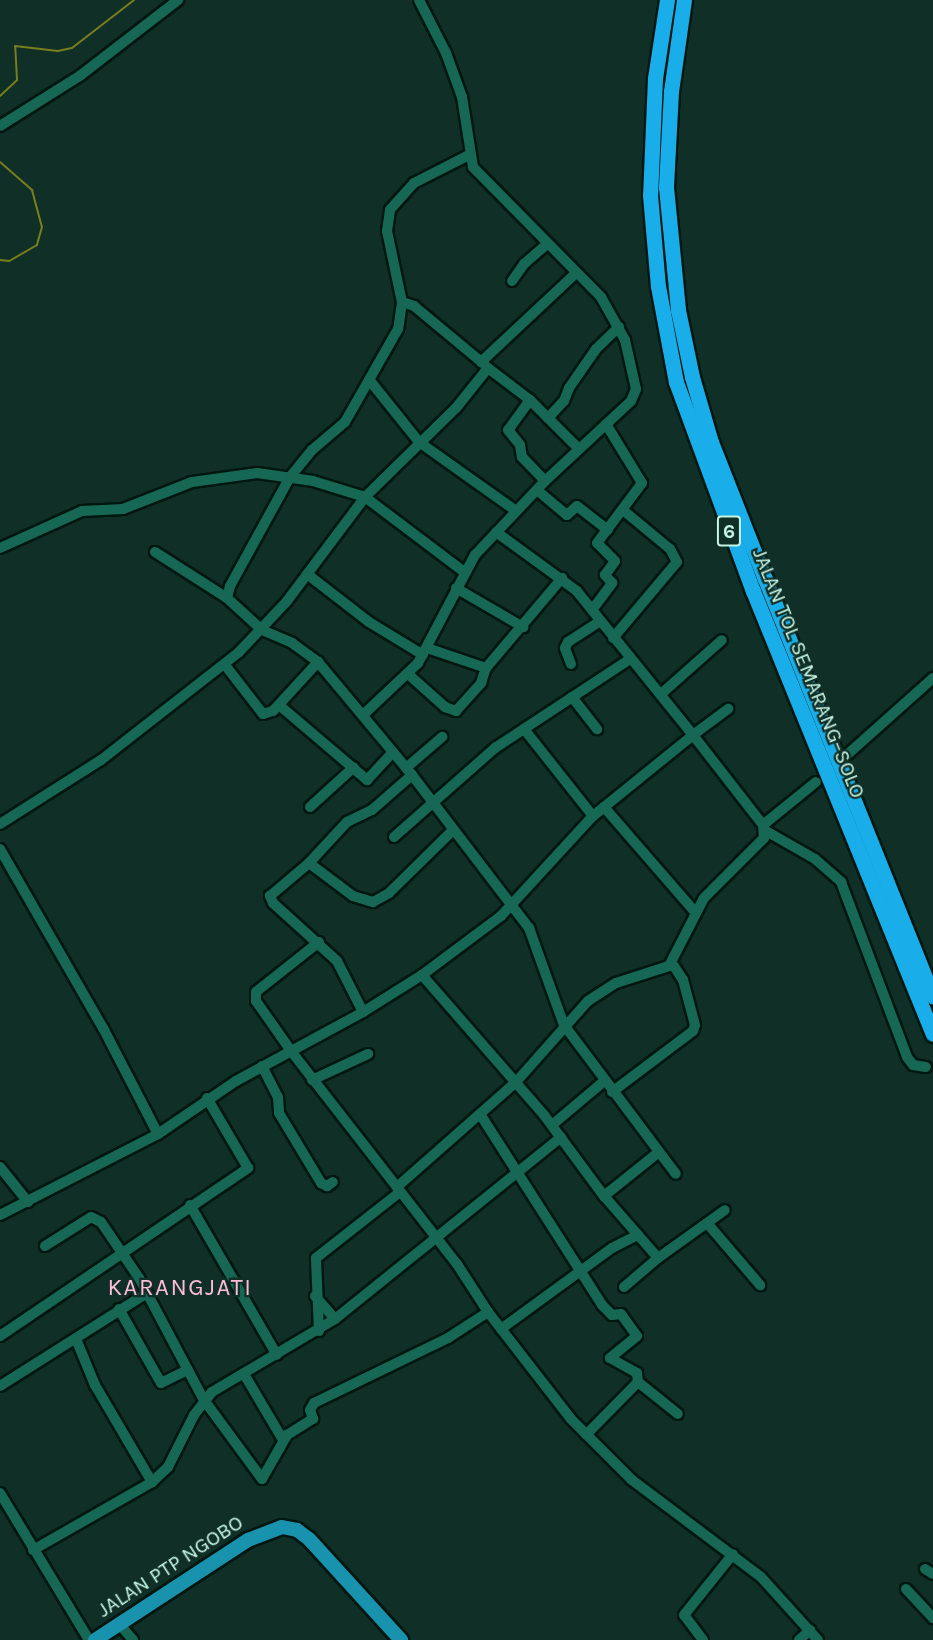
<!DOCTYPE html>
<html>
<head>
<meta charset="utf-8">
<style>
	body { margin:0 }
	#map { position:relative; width:933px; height:1640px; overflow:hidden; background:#102f27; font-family:Karla,sans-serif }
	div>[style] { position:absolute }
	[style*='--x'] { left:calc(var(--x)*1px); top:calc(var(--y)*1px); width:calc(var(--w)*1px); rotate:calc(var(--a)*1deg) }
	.stream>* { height:2px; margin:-1px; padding:0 1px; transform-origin:1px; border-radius:1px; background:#797f1d }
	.roads { filter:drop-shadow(2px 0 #001710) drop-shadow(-2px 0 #001710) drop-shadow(0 2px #001710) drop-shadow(0 -2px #001710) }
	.minor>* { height:10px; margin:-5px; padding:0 5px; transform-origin:5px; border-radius:5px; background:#166854 }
	.major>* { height:14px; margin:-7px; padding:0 7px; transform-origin:7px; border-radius:7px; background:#1892ad }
	.highway>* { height:15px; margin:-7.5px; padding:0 7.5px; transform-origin:7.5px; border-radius:7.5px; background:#19aee9 }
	span { translate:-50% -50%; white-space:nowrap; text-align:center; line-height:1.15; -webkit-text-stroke:4.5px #102f27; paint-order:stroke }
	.shield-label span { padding:2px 4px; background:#102f27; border:2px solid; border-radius:4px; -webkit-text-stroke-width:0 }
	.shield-label { font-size:20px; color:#c6f4e4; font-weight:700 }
	.street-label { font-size:21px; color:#c6f4e4 }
	.quarter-label { font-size:24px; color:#fdbdd7; letter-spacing:1.5px }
</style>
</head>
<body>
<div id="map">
	<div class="stream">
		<i style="--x:0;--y:96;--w:23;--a:-43"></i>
		<i style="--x:17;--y:80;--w:34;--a:-93"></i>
		<i style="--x:15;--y:46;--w:43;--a:6.6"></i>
		<i style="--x:58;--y:51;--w:14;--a:-12"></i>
		<i style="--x:72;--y:48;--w:78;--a:-37.7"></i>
		<i style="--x:0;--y:162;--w:43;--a:41.2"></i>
		<i style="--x:32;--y:190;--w:38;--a:75"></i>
		<i style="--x:42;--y:227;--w:19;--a:106"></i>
		<i style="--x:37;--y:245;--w:32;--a:150"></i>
		<i style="--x:9;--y:261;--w:9;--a:-174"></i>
	</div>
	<div class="roads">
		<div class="minor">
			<i style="--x:0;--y:126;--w:96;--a:-32.2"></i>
			<i style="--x:81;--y:75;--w:123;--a:-37.7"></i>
			<i style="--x:469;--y:155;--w:62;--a:153"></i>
			<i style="--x:414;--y:183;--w:36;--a:132"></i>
			<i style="--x:390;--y:210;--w:21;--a:98"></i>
			<i style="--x:387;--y:231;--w:73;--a:78.1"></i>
			<i style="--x:402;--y:302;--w:27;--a:98"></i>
			<i style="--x:398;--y:329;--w:107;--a:119.7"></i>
			<i style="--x:345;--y:422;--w:43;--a:139.7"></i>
			<i style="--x:312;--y:450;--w:35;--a:129"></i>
			<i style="--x:290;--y:477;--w:124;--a:118.8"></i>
			<i style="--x:230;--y:586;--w:12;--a:104"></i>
			<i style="--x:227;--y:598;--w:47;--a:42.4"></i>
			<i style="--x:262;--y:630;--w:33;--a:23"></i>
			<i style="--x:292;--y:643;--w:32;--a:36"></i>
			<i style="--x:318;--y:662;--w:147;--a:50.2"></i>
			<i style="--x:412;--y:775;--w:193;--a:52.6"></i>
			<i style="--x:529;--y:928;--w:103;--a:70.2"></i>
			<i style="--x:564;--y:1025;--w:186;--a:53.1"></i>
			<i style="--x:512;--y:281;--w:21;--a:-55"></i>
			<i style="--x:524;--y:264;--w:29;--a:-41"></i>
			<i style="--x:402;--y:302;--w:13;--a:18"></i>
			<i style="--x:414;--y:306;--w:92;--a:39.7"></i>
			<i style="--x:481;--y:362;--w:130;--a:-43.1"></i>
			<i style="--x:371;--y:382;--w:77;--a:51.3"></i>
			<i style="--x:419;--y:442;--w:119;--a:35.4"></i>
			<i style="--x:530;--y:400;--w:37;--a:126"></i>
			<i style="--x:508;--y:430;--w:19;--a:51"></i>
			<i style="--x:520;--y:445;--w:12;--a:81"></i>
			<i style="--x:522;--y:457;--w:33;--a:46"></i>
			<i style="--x:548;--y:418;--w:23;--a:-47"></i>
			<i style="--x:564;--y:401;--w:14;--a:-69"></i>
			<i style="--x:569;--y:388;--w:47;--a:-55.3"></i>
			<i style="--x:596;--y:349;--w:32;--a:-44"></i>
			<i style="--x:537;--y:490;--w:39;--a:40"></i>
			<i style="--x:567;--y:515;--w:13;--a:-42"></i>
			<i style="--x:577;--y:506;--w:39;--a:38"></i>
			<i style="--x:0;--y:548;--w:90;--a:-24.3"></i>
			<i style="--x:82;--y:511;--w:41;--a:-2.8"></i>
			<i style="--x:123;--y:509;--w:74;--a:-21.4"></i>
			<i style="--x:192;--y:482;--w:66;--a:-7.9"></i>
			<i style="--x:257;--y:473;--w:57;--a:8.1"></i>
			<i style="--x:313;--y:481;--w:54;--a:17.1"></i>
			<i style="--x:365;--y:497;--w:124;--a:37.1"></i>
			<i style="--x:155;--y:552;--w:85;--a:32.6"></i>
			<i style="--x:307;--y:574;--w:78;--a:37.7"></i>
			<i style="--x:369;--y:622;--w:63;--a:31.4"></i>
			<i style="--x:456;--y:588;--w:78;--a:30.2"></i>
			<i style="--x:592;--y:610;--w:34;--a:-53"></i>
			<i style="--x:612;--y:583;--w:11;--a:-131"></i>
			<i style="--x:605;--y:575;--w:17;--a:-54"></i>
			<i style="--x:615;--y:561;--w:25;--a:-135"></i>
			<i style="--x:597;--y:543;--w:75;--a:-53.1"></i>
			<i style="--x:642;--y:483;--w:69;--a:-121.4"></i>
			<i style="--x:613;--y:638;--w:99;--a:-49.9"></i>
			<i style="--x:677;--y:562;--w:15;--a:-118"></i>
			<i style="--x:670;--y:549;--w:60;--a:-140.4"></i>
			<i style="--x:427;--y:648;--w:62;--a:18.7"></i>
			<i style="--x:486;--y:668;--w:118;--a:-49.8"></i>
			<i style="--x:571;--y:664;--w:17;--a:-111"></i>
			<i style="--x:565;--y:648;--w:7;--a:-63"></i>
			<i style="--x:568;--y:642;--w:37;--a:-33"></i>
			<i style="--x:225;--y:665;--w:62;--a:52.2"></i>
			<i style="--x:263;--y:714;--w:10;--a:-17"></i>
			<i style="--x:273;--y:711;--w:67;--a:-47.4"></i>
			<i style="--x:408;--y:674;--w:50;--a:41.7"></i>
			<i style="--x:445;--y:707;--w:12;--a:20"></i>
			<i style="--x:456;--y:711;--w:38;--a:-48"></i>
			<i style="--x:481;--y:683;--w:16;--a:-72"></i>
			<i style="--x:661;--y:694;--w:81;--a:-41.5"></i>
			<i style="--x:572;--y:697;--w:41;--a:52"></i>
			<i style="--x:279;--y:705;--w:116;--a:40.4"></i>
			<i style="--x:367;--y:780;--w:38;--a:-47"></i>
			<i style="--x:363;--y:715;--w:76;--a:-43.4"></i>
			<i style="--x:418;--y:663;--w:122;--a:-62.2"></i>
			<i style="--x:475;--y:555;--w:102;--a:-46.6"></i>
			<i style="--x:545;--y:481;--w:117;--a:-42.9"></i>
			<i style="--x:631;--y:401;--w:13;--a:-67"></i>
			<i style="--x:636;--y:389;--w:50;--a:-102.7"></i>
			<i style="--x:625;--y:340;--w:49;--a:-119.2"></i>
			<i style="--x:601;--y:297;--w:182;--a:-134.6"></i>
			<i style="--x:473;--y:167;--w:71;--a:-98.9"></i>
			<i style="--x:462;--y:97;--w:47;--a:-110"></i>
			<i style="--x:446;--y:53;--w:59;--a:-117"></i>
			<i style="--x:524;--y:729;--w:111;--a:51.6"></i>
			<i style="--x:848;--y:754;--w:114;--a:-41.8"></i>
			<i style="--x:406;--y:768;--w:48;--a:-40.7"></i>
			<i style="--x:310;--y:807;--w:59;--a:-42.3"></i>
			<i style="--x:604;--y:807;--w:139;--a:49.1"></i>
			<i style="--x:0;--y:824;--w:120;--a:-32.4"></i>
			<i style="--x:101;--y:760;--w:175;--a:-38"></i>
			<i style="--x:239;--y:652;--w:70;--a:-46.7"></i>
			<i style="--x:287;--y:601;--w:130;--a:-53.1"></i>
			<i style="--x:365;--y:497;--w:127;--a:-44.4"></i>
			<i style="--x:456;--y:408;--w:51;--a:-51.3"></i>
			<i style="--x:488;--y:368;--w:53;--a:37.3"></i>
			<i style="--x:530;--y:400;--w:69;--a:45"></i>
			<i style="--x:763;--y:825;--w:68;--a:-39.1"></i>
			<i style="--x:766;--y:831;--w:56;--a:29.7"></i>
			<i style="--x:815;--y:859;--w:35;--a:41"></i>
			<i style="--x:841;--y:882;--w:187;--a:69.3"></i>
			<i style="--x:907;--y:1057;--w:10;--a:53"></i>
			<i style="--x:913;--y:1065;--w:13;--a:9"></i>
			<i style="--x:394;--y:837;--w:135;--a:-41.4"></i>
			<i style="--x:495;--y:748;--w:162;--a:-33.4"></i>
			<i style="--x:0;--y:849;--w:207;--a:60.1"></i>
			<i style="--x:103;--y:1028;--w:119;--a:62.6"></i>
			<i style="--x:309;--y:863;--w:55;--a:36.9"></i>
			<i style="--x:353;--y:896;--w:21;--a:17"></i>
			<i style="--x:373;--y:902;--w:18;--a:-29"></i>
			<i style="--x:389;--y:893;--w:90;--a:-44.5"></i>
			<i style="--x:319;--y:942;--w:80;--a:141.6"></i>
			<i style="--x:256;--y:992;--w:9;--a:90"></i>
			<i style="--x:256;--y:1001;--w:61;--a:55"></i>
			<i style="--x:291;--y:1051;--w:270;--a:52.1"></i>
			<i style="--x:457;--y:1264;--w:57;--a:57.1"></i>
			<i style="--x:488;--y:1312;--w:135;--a:52.2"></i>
			<i style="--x:571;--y:1419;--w:86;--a:45"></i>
			<i style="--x:632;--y:1480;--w:161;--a:36.9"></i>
			<i style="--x:761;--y:1577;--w:85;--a:47.9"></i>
			<i style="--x:422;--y:975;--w:186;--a:48.9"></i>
			<i style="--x:544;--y:1115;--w:101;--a:53.5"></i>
			<i style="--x:604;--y:1196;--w:82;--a:48.9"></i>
			<i style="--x:658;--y:1258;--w:82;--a:-35.6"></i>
			<i style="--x:363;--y:1012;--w:57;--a:-117"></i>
			<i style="--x:337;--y:961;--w:86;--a:-137.8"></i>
			<i style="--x:273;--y:903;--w:8;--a:-113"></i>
			<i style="--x:270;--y:896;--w:51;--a:-40.2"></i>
			<i style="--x:309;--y:863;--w:56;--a:-47.2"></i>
			<i style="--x:347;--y:822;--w:28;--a:-26"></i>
			<i style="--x:372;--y:810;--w:53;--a:-41.2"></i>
			<i style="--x:262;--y:1066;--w:35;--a:63"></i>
			<i style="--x:278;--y:1097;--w:16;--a:86"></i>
			<i style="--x:279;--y:1113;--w:82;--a:59"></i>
			<i style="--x:321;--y:1183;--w:7;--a:27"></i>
			<i style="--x:327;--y:1186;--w:7;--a:-34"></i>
			<i style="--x:312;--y:1080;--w:62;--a:-24.9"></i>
			<i style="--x:612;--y:1092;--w:101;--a:-37"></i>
			<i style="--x:693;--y:1031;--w:6;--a:-72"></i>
			<i style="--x:695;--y:1025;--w:47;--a:-104.9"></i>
			<i style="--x:683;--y:980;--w:20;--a:-123"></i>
			<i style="--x:480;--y:1114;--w:227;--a:57.4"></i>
			<i style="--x:602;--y:1305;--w:14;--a:45"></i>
			<i style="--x:612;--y:1315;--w:9;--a:-6"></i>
			<i style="--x:621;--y:1314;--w:27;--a:54"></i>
			<i style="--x:637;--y:1336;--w:35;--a:141"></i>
			<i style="--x:610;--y:1358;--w:31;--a:29"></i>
			<i style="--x:637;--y:1373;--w:9;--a:84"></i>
			<i style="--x:638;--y:1382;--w:74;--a:134.5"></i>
			<i style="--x:552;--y:1125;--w:67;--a:-40.1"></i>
			<i style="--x:0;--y:1167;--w:45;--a:51.3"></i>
			<i style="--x:397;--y:1187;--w:159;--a:-41.4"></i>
			<i style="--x:516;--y:1082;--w:108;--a:-48.4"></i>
			<i style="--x:588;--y:1001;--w:33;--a:-33"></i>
			<i style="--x:616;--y:983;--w:56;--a:-17.8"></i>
			<i style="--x:669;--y:966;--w:76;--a:-62.8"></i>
			<i style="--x:704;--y:898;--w:85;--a:-45"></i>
			<i style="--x:764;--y:838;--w:13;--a:-94"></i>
			<i style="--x:763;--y:825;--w:114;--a:-127.9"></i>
			<i style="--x:693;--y:735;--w:44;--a:-36.6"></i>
			<i style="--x:604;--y:1196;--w:70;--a:-38.7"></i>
			<i style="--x:190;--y:1205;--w:173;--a:59.9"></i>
			<i style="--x:0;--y:1215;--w:178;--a:-27.1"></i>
			<i style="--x:158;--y:1134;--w:94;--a:-34.2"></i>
			<i style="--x:236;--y:1081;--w:145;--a:-28.5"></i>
			<i style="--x:363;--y:1012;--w:70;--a:-32.1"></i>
			<i style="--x:422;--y:975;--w:99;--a:-36.8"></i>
			<i style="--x:501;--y:916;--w:136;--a:-47.4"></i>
			<i style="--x:593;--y:816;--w:129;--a:-39"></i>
			<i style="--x:693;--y:735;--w:185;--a:-128.9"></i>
			<i style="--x:577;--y:591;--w:100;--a:-143.9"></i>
			<i style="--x:707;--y:1223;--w:82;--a:49.5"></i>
			<i style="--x:45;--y:1246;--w:54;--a:-32.2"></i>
			<i style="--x:91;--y:1217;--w:11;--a:27"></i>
			<i style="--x:101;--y:1222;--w:68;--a:55.8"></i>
			<i style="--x:139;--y:1278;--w:138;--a:62"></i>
			<i style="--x:204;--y:1400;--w:98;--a:53.7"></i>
			<i style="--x:262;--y:1479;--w:51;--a:-60.4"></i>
			<i style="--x:287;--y:1435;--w:31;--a:-32"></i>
			<i style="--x:313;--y:1419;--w:9;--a:-108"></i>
			<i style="--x:310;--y:1410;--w:8;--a:-60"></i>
			<i style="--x:314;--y:1403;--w:149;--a:-25.9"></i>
			<i style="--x:448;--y:1338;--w:48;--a:-33"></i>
			<i style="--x:624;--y:1287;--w:45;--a:-40.5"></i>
			<i style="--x:315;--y:1296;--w:30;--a:49"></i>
			<i style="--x:119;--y:1309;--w:85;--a:60.4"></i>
			<i style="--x:161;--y:1383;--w:30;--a:-26"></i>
			<i style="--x:501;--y:1329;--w:137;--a:-36.1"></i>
			<i style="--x:612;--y:1248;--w:29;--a:-27"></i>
			<i style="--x:319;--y:1331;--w:73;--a:-92.4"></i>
			<i style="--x:316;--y:1258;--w:107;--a:-38.2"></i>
			<i style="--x:0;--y:1336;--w:300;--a:-34.1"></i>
			<i style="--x:248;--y:1168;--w:81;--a:-120.4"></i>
			<i style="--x:76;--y:1339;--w:50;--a:67.6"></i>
			<i style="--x:95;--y:1385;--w:113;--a:59.6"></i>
			<i style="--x:244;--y:1374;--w:77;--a:59.4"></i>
			<i style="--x:638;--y:1382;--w:51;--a:38.7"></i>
			<i style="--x:0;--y:1386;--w:174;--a:-32.3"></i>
			<i style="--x:0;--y:1493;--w:172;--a:58.8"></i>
			<i style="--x:33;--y:1550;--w:137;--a:-29.7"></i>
			<i style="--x:152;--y:1482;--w:22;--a:-43"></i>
			<i style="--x:168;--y:1467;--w:58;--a:-63.4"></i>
			<i style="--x:194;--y:1415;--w:29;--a:-52"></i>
			<i style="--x:212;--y:1392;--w:143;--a:-30.7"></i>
			<i style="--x:335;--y:1319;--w:290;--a:-38.8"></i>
			<i style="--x:925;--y:1569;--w:9;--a:32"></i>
			<i style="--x:906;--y:1589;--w:40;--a:47"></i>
			<i style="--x:120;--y:1625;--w:20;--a:49"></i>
			<i style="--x:703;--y:1640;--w:31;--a:-127"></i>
			<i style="--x:684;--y:1615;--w:78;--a:-51.2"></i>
			<i style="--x:799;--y:1640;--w:15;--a:-42"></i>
		</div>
		<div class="major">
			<i style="--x:95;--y:1640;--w:183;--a:-33.2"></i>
			<i style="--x:248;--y:1540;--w:36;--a:-21"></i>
			<i style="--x:282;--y:1527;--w:15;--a:11"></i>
			<i style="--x:297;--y:1530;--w:15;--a:37"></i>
			<i style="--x:309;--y:1539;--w:137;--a:47.7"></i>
		</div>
		<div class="highway">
			<i style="--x:667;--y:0;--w:79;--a:98.7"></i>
			<i style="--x:655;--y:78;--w:117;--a:92.4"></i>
			<i style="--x:650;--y:195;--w:91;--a:85"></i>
			<i style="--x:658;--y:286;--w:98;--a:79.4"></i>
			<i style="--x:676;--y:382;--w:223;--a:69.8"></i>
			<i style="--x:753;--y:591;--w:478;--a:67.9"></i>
			<i style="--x:684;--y:0;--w:92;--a:98.1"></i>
			<i style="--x:671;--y:91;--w:96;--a:93"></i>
			<i style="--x:666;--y:187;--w:124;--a:84.4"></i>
			<i style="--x:678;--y:310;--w:68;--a:78.2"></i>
			<i style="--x:692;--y:377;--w:68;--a:73.7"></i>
			<i style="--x:711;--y:442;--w:147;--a:68.5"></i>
			<i style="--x:765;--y:579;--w:450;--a:68.1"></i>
		</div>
	</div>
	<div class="shield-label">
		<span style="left:729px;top:531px">6</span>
	</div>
	<div class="street-label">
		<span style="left:809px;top:673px;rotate:68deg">JALAN TOL SEMARANG–SOLO</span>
		<span style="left:170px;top:1566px;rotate:-33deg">JALAN PTP NGOBO</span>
	</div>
	<div class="quarter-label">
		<span style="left:180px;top:1288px">KARANGJATI</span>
	</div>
</div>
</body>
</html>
